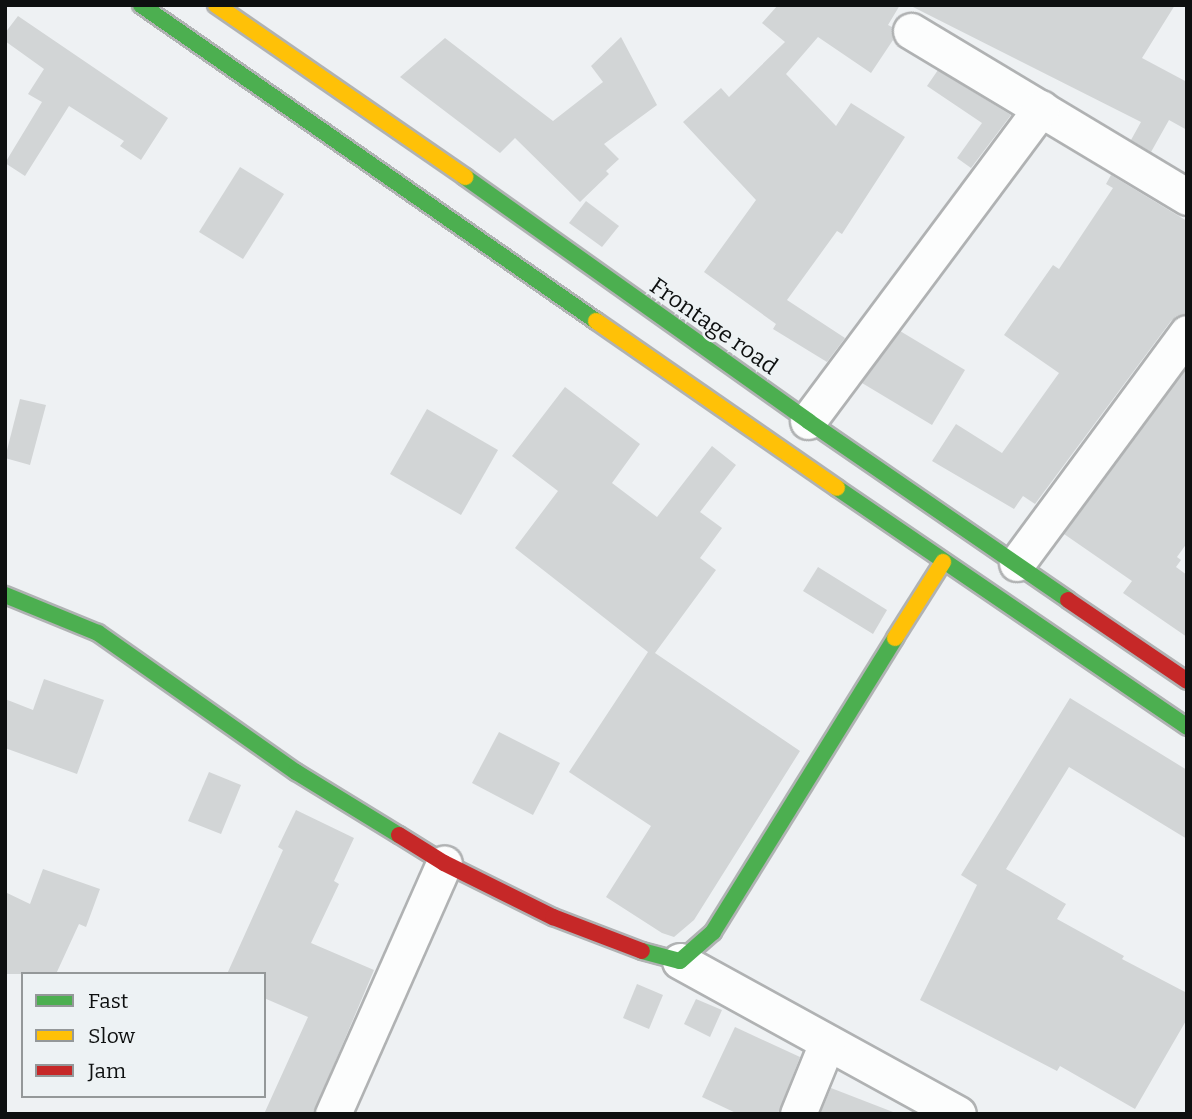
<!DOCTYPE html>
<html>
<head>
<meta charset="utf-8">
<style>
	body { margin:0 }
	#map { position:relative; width:1192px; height:1119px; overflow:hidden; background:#eef1f3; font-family:Bitter,serif }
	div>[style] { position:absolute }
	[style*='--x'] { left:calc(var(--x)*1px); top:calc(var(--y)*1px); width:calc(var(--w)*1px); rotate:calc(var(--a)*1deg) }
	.building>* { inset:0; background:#d2d5d6 }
	.roads { filter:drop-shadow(2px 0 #b0b2b3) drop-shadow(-2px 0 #b0b2b3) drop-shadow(0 2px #b0b2b3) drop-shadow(0 -2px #b0b2b3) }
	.street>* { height:35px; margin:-17.5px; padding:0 17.5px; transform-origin:17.5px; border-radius:17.5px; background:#fcfdfd }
	.fast>* { height:16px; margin:-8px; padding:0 8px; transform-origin:8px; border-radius:8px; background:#4caf50 }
	.slow>* { height:16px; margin:-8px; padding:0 8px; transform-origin:8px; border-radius:8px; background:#ffc107 }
	.jam>* { height:16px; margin:-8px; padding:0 8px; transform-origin:8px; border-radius:8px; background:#c62828 }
	span { translate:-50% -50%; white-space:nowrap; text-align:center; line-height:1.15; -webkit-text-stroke:5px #edf2f4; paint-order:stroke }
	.street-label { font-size:23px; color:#0e1010 }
	.frame { position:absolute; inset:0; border:7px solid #0e1010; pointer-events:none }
	.legend { position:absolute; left:21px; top:972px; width:245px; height:126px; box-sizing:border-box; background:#edf2f4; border:2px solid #949899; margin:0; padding:9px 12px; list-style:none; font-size:21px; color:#0e1010 }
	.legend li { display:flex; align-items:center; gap:14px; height:35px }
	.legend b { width:35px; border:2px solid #949899 }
</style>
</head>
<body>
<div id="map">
	<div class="building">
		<i style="clip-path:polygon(778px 5px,900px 5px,888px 25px,892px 27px,893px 40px,871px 73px,818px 37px,786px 74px,836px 126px,851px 103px,905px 137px,842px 234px,837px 231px,787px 300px,845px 338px,827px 362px,773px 329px,776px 324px,704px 272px,756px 200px,683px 122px,721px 88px,729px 97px,785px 42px,762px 23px)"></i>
		<i style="clip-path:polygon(909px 5px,1175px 5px,1142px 58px,1187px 82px,1187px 130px,1169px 120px,1151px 152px,1131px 140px,1141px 122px)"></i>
		<i style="clip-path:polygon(18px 16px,168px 118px,141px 160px,120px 146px,124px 141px,69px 106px,25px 176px,5px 163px,42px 102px,28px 94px,44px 69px,5px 41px,5px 33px)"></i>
		<i style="clip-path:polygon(621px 37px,657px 105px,604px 144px,619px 159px,606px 171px,609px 174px,580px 202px,515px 138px,500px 153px,400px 77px,445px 38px,553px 121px,603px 82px,591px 66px)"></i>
		<i style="clip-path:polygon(938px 70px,1011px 115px,971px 168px,957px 158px,982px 123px,927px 86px)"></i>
		<i style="clip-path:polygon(240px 167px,284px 194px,243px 259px,199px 232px)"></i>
		<i style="clip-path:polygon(1111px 175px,1187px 221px,1187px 313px,1171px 321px,1035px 504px,1023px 496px,1014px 509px,932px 461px,956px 424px,1002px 453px,1059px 373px,1004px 335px,1053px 265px,1059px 269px,1113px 188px,1106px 184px)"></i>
		<i style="clip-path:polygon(586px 201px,619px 226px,602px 247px,569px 223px)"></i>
		<i style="clip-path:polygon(900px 331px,965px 370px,932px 425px,862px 383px)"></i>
		<i style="clip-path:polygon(1187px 367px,1187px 543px,1177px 557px,1181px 560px,1176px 567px,1187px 575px,1187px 637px,1123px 593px,1132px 581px,1064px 534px)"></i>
		<i style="clip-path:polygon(565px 387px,640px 444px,612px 483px,657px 517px,712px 446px,736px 465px,700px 512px,722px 528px,700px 558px,716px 570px,655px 653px,800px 751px,694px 920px,674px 937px,662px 933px,606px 897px,651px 826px,569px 772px,648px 652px,515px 548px,558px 491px,512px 456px)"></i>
		<i style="clip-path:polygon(20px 399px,46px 405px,30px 465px,5px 458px)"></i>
		<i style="clip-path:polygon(427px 409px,498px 450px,461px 515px,390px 474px)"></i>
		<i style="clip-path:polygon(818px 567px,887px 610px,873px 634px,803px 591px)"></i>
		<i style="clip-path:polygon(44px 679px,104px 700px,77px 774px,5px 748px,5px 699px,33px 710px)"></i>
		<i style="clip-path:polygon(1070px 698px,1187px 770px,1187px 839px,1069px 767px,1006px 869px,1066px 904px,1057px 919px,1124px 956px,1122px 959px,1187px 993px,1187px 1019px,1135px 1109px,1060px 1066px,1057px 1071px,920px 1000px,977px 885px,961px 875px)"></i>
		<i style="clip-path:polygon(499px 732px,560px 763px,533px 815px,472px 783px)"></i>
		<i style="clip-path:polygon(209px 772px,241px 785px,221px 834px,188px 821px)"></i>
		<i style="clip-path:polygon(296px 810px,354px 838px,334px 881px,339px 884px,311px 943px,374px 970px,313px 1114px,264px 1114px,308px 1017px,264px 998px,264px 974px,227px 974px,283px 850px,278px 847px)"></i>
		<i style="clip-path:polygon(43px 869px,100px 889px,86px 927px,79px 924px,56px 974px,5px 974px,5px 892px,30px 904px)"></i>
		<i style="clip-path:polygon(637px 984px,663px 995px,649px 1029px,623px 1018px)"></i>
		<i style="clip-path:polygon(696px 999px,722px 1010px,710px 1037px,684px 1024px)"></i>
		<i style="clip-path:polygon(735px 1027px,800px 1057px,778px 1114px,738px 1114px,702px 1097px)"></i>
		<i style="clip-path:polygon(831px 1088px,893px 1112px,893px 1114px,820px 1114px)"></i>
	</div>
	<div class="roads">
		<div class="street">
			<i style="--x:911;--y:31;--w:322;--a:31"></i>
			<i style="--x:808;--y:421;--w:390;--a:-53.3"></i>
			<i style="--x:1017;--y:563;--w:286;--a:-53.5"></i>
			<i style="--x:680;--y:961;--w:317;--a:28.8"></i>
			<i style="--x:333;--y:1114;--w:274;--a:-66.1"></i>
			<i style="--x:798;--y:1114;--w:77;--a:-67.8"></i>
		</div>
		<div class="fast">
			<i style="--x:141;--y:5;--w:554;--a:34.78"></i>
			<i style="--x:465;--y:177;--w:421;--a:35.4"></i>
			<i style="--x:808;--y:421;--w:316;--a:34.5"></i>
			<i style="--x:837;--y:488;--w:424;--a:34.3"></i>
			<i style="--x:5;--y:595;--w:100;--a:22.2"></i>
			<i style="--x:98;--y:633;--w:242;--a:35.1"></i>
			<i style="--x:296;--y:772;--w:121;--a:31.5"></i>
			<i style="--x:642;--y:951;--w:39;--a:15"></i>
			<i style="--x:680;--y:961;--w:44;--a:-41.3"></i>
			<i style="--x:713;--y:932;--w:346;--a:-58.2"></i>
		</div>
		<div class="slow">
			<i style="--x:216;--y:5;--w:303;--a:34.6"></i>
			<i style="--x:596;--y:321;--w:293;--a:34.7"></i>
			<i style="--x:895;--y:638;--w:90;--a:-57.7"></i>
		</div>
		<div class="jam">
			<i style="--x:1068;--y:600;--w:144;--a:34.2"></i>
			<i style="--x:399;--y:835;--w:53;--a:31.9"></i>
			<i style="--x:444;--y:863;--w:122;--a:26.4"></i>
			<i style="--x:553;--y:917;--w:95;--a:20.9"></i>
		</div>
	</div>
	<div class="street-label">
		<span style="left:714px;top:326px;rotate:35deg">Frontage road</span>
	</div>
	<div class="frame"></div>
	<ul class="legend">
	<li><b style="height:9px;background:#4caf50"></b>Fast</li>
	<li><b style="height:9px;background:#ffc107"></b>Slow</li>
	<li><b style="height:9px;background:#c62828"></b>Jam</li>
	</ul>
</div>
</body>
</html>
